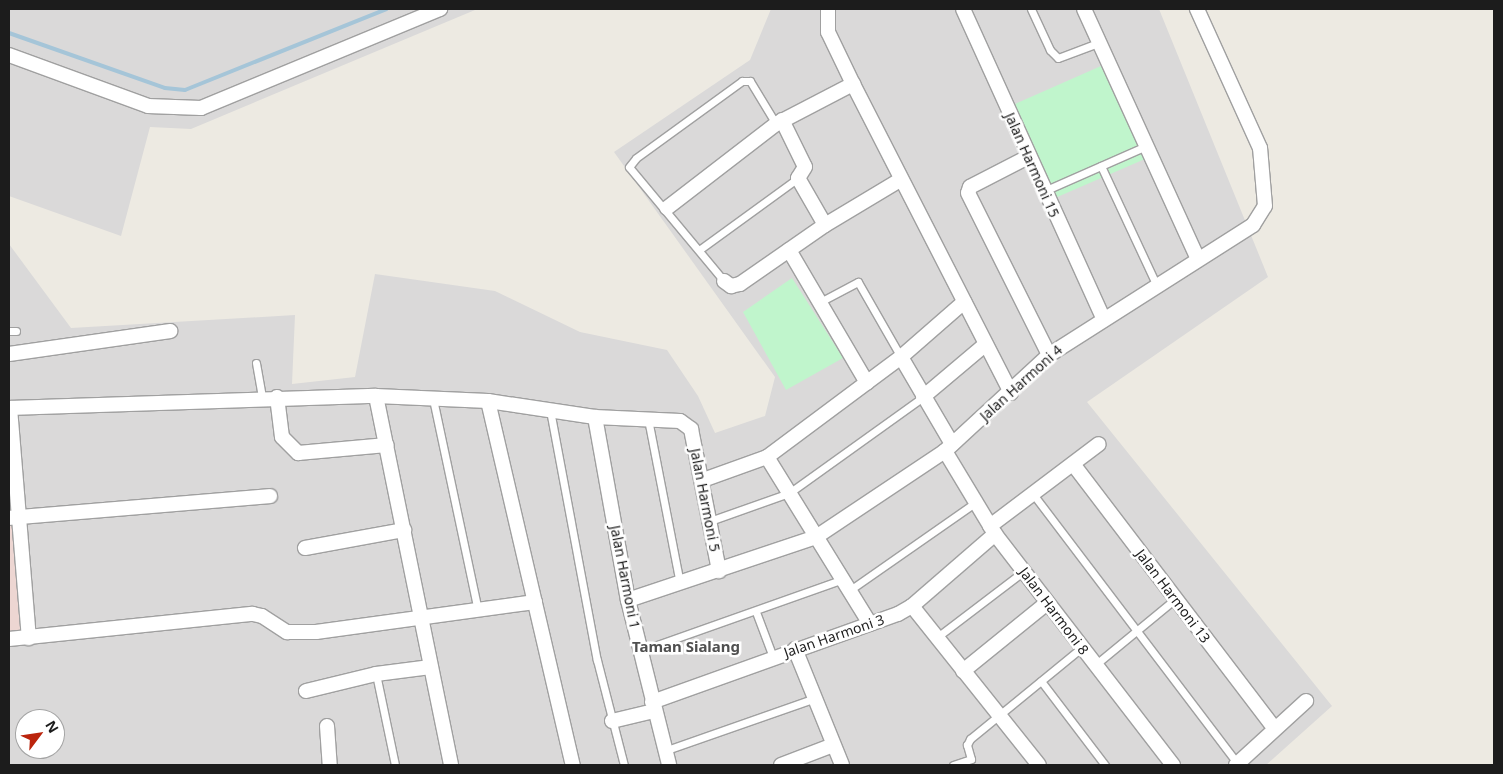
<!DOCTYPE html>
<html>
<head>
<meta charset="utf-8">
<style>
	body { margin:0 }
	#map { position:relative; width:1503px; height:774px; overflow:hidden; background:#edeae2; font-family:"Noto Sans",sans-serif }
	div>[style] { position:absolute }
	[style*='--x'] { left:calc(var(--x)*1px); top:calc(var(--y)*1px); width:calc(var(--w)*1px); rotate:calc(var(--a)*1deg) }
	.residential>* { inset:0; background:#dad9d9 }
	.commercial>* { inset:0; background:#edd6d2 }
	.park>* { inset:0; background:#c0f5cc }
	.stream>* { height:4px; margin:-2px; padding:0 2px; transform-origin:2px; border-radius:2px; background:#a5c5d8 }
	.roads { filter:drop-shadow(1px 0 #a0a0a0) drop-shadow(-1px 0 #a0a0a0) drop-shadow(0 1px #a0a0a0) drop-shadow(0 -1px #a0a0a0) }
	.lane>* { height:7px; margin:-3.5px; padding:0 3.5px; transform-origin:3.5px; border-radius:3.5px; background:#fff }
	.street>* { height:14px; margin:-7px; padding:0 7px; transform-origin:7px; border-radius:7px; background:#fff }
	span { translate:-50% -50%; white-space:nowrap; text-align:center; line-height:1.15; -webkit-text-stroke:5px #fff; paint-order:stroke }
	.street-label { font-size:14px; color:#1c1c1c }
	.neighbourhood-label { font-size:15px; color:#4f4f4f; font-weight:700 }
	.frame { position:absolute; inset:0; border:10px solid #1c1c1c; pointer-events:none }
	.north { position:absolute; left:15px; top:709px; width:50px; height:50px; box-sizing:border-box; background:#fff; border:1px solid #a4a4a4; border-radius:50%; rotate:59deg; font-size:14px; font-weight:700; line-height:20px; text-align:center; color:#1c1c1c }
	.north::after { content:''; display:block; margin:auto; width:18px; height:22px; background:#bb240c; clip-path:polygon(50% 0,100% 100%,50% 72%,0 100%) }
</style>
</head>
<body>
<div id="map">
	<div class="residential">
		<i style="clip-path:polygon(9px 9px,475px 9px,475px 10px,191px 129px,150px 127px,121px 236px,9px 196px)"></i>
		<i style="clip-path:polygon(evenodd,771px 9px,1159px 9px,1268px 277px,1087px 402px,1332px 706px,1266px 765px,9px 765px,9px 244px,71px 328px,295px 315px,292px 384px,355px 377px,375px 274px,495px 291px,580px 332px,667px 350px,698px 396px,715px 433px,765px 416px,775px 377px,614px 152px,750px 60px,771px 9px,25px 719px,55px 719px,55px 749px,25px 749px,25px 719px)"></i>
	</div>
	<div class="commercial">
		<i style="clip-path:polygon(9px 413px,33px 642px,9px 643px)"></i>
	</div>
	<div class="park">
		<i style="clip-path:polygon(1101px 66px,1145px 159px,1055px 198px,1015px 104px)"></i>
		<i style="clip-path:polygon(792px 278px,843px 358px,786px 390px,743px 312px)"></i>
	</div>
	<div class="stream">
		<i style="--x:9;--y:33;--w:165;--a:19.4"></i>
		<i style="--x:165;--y:88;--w:20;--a:6"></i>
		<i style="--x:185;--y:90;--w:217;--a:-21.9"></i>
	</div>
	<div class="roads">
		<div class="lane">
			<i style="--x:1031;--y:9;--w:45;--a:65.1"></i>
			<i style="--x:1050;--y:50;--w:11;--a:45"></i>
			<i style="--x:1058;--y:58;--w:43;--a:-20.6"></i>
			<i style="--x:1101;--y:166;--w:132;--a:65"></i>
			<i style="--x:1044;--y:191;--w:111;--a:-23.8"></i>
			<i style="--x:699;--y:250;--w:122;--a:-36"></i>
			<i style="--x:724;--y:281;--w:148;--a:-129.8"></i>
			<i style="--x:629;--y:167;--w:11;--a:-52"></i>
			<i style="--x:636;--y:158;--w:131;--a:-36"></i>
			<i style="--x:742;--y:81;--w:8;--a:0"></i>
			<i style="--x:750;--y:81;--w:50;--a:58.8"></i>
			<i style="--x:820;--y:302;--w:43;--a:-27.8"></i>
			<i style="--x:858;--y:282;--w:86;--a:60.2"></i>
			<i style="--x:9;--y:331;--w:7;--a:0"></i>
			<i style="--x:256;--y:363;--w:36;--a:80"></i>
			<i style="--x:433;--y:399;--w:216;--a:78"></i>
			<i style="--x:550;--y:410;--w:254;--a:79.4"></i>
			<i style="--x:597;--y:660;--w:108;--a:75.6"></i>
			<i style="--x:648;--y:419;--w:167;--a:79"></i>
			<i style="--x:1033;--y:494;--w:339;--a:52.8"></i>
			<i style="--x:710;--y:521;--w:84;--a:-19.5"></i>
			<i style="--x:789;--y:493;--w:165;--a:-35.6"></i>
			<i style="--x:850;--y:590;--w:154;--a:-34.9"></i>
			<i style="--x:756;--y:612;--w:48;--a:69.3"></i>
			<i style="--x:936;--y:638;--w:111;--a:-37.3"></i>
			<i style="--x:640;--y:651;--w:215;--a:-19.5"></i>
			<i style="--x:1095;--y:665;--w:104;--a:-39.5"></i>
			<i style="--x:376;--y:674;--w:93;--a:78.2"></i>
			<i style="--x:1041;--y:681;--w:106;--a:52.7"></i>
			<i style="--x:664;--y:751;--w:160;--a:-19.3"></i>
			<i style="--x:953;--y:765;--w:19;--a:-18"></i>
			<i style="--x:971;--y:759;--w:15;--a:-106"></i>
			<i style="--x:967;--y:745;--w:7;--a:-63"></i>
			<i style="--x:970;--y:739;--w:144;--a:-39.3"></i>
		</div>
		<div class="street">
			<i style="--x:828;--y:9;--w:23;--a:90"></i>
			<i style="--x:828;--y:32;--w:58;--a:64.3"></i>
			<i style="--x:963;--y:9;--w:341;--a:65.6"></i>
			<i style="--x:1084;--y:9;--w:275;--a:65.5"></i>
			<i style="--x:9;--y:55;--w:148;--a:20.1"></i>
			<i style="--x:148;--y:106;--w:53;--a:2.2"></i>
			<i style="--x:201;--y:108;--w:259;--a:-22.5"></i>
			<i style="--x:782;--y:120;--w:52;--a:63.9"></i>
			<i style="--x:805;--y:167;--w:13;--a:122"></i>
			<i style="--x:798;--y:178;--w:54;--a:60.1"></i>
			<i style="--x:1028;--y:157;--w:65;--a:152.7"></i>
			<i style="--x:970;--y:187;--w:6;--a:108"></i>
			<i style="--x:968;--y:193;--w:181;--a:63.4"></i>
			<i style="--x:667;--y:208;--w:138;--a:-37.6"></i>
			<i style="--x:776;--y:124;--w:87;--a:-27.5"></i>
			<i style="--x:853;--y:84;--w:347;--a:62.9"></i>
			<i style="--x:789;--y:250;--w:154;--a:59.6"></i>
			<i style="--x:724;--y:281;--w:9;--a:36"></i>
			<i style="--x:731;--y:286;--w:9;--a:-13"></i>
			<i style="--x:740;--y:284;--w:103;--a:-34.8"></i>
			<i style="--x:825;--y:225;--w:87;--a:-31"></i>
			<i style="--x:9;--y:354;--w:163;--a:-8.1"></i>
			<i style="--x:901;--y:357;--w:101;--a:59.6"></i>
			<i style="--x:376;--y:396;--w:377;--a:78.5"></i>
			<i style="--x:277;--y:397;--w:40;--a:82.9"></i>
			<i style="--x:282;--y:437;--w:23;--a:45"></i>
			<i style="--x:298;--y:453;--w:89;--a:-5.1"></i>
			<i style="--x:923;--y:397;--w:82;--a:-40.1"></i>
			<i style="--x:488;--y:401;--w:374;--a:76.9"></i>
			<i style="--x:9;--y:408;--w:367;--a:-1.9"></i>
			<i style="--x:376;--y:396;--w:112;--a:2.6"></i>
			<i style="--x:488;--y:401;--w:108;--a:8.5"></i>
			<i style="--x:595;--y:417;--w:85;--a:2.7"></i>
			<i style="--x:680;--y:421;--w:14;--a:36"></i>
			<i style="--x:691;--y:429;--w:145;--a:78.8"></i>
			<i style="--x:10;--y:408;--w:231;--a:85.3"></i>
			<i style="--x:595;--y:417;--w:186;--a:79.8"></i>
			<i style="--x:628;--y:600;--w:170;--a:76"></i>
			<i style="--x:945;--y:451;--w:97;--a:58.9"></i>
			<i style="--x:995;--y:534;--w:292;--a:52.4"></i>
			<i style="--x:767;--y:457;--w:196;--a:58.3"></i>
			<i style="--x:1073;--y:464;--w:332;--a:52.7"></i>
			<i style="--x:703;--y:480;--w:68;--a:-19.8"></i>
			<i style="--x:767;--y:457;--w:167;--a:-36.7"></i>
			<i style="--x:901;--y:357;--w:84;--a:-41.1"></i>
			<i style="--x:9;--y:518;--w:262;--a:-4.8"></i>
			<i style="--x:990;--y:526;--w:136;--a:-37"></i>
			<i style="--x:305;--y:548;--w:101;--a:-10.3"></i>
			<i style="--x:628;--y:600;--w:198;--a:-18.5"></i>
			<i style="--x:816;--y:537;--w:155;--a:-33.7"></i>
			<i style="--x:945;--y:451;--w:142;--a:-42.7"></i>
			<i style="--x:1049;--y:355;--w:242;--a:-32.5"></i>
			<i style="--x:1253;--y:225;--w:22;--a:-58"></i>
			<i style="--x:1265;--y:206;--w:58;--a:-94.9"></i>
			<i style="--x:1260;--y:148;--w:153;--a:-114.4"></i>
			<i style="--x:912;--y:606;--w:203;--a:51.4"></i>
			<i style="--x:9;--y:639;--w:245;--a:-5.9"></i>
			<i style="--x:253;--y:614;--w:9;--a:13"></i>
			<i style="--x:262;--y:616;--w:30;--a:33"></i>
			<i style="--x:287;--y:632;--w:29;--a:0"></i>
			<i style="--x:316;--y:632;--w:221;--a:-7.8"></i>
			<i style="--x:795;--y:649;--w:125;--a:67.9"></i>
			<i style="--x:963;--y:671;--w:108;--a:-39"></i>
			<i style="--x:306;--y:691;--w:72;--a:-13.7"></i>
			<i style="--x:376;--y:674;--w:55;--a:-7.3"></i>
			<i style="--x:652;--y:702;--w:261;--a:-19.7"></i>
			<i style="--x:898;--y:614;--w:16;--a:-30"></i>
			<i style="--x:912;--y:606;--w:110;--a:-40.9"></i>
			<i style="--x:612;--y:721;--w:43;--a:-13.4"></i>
			<i style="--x:327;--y:726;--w:39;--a:86"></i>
			<i style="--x:781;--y:765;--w:56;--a:-21"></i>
			<i style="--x:1236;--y:765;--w:95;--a:-42.4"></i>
		</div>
	</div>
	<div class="street-label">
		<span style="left:1032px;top:165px;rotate:66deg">Jalan Harmoni 15</span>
		<span style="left:1021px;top:383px;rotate:-42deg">Jalan Harmoni 4</span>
		<span style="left:705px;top:500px;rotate:79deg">Jalan Harmoni 5</span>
		<span style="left:625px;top:577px;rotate:79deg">Jalan Harmoni 1</span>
		<span style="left:1173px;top:596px;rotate:53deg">Jalan Harmoni 13</span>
		<span style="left:1054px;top:611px;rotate:53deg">Jalan Harmoni 8</span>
		<span style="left:834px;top:636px;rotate:-19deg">Jalan Harmoni 3</span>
	</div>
	<div class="neighbourhood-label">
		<span style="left:686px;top:647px">Taman Sialang</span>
	</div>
	<div class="frame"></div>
	<div class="north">N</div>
</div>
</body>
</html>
